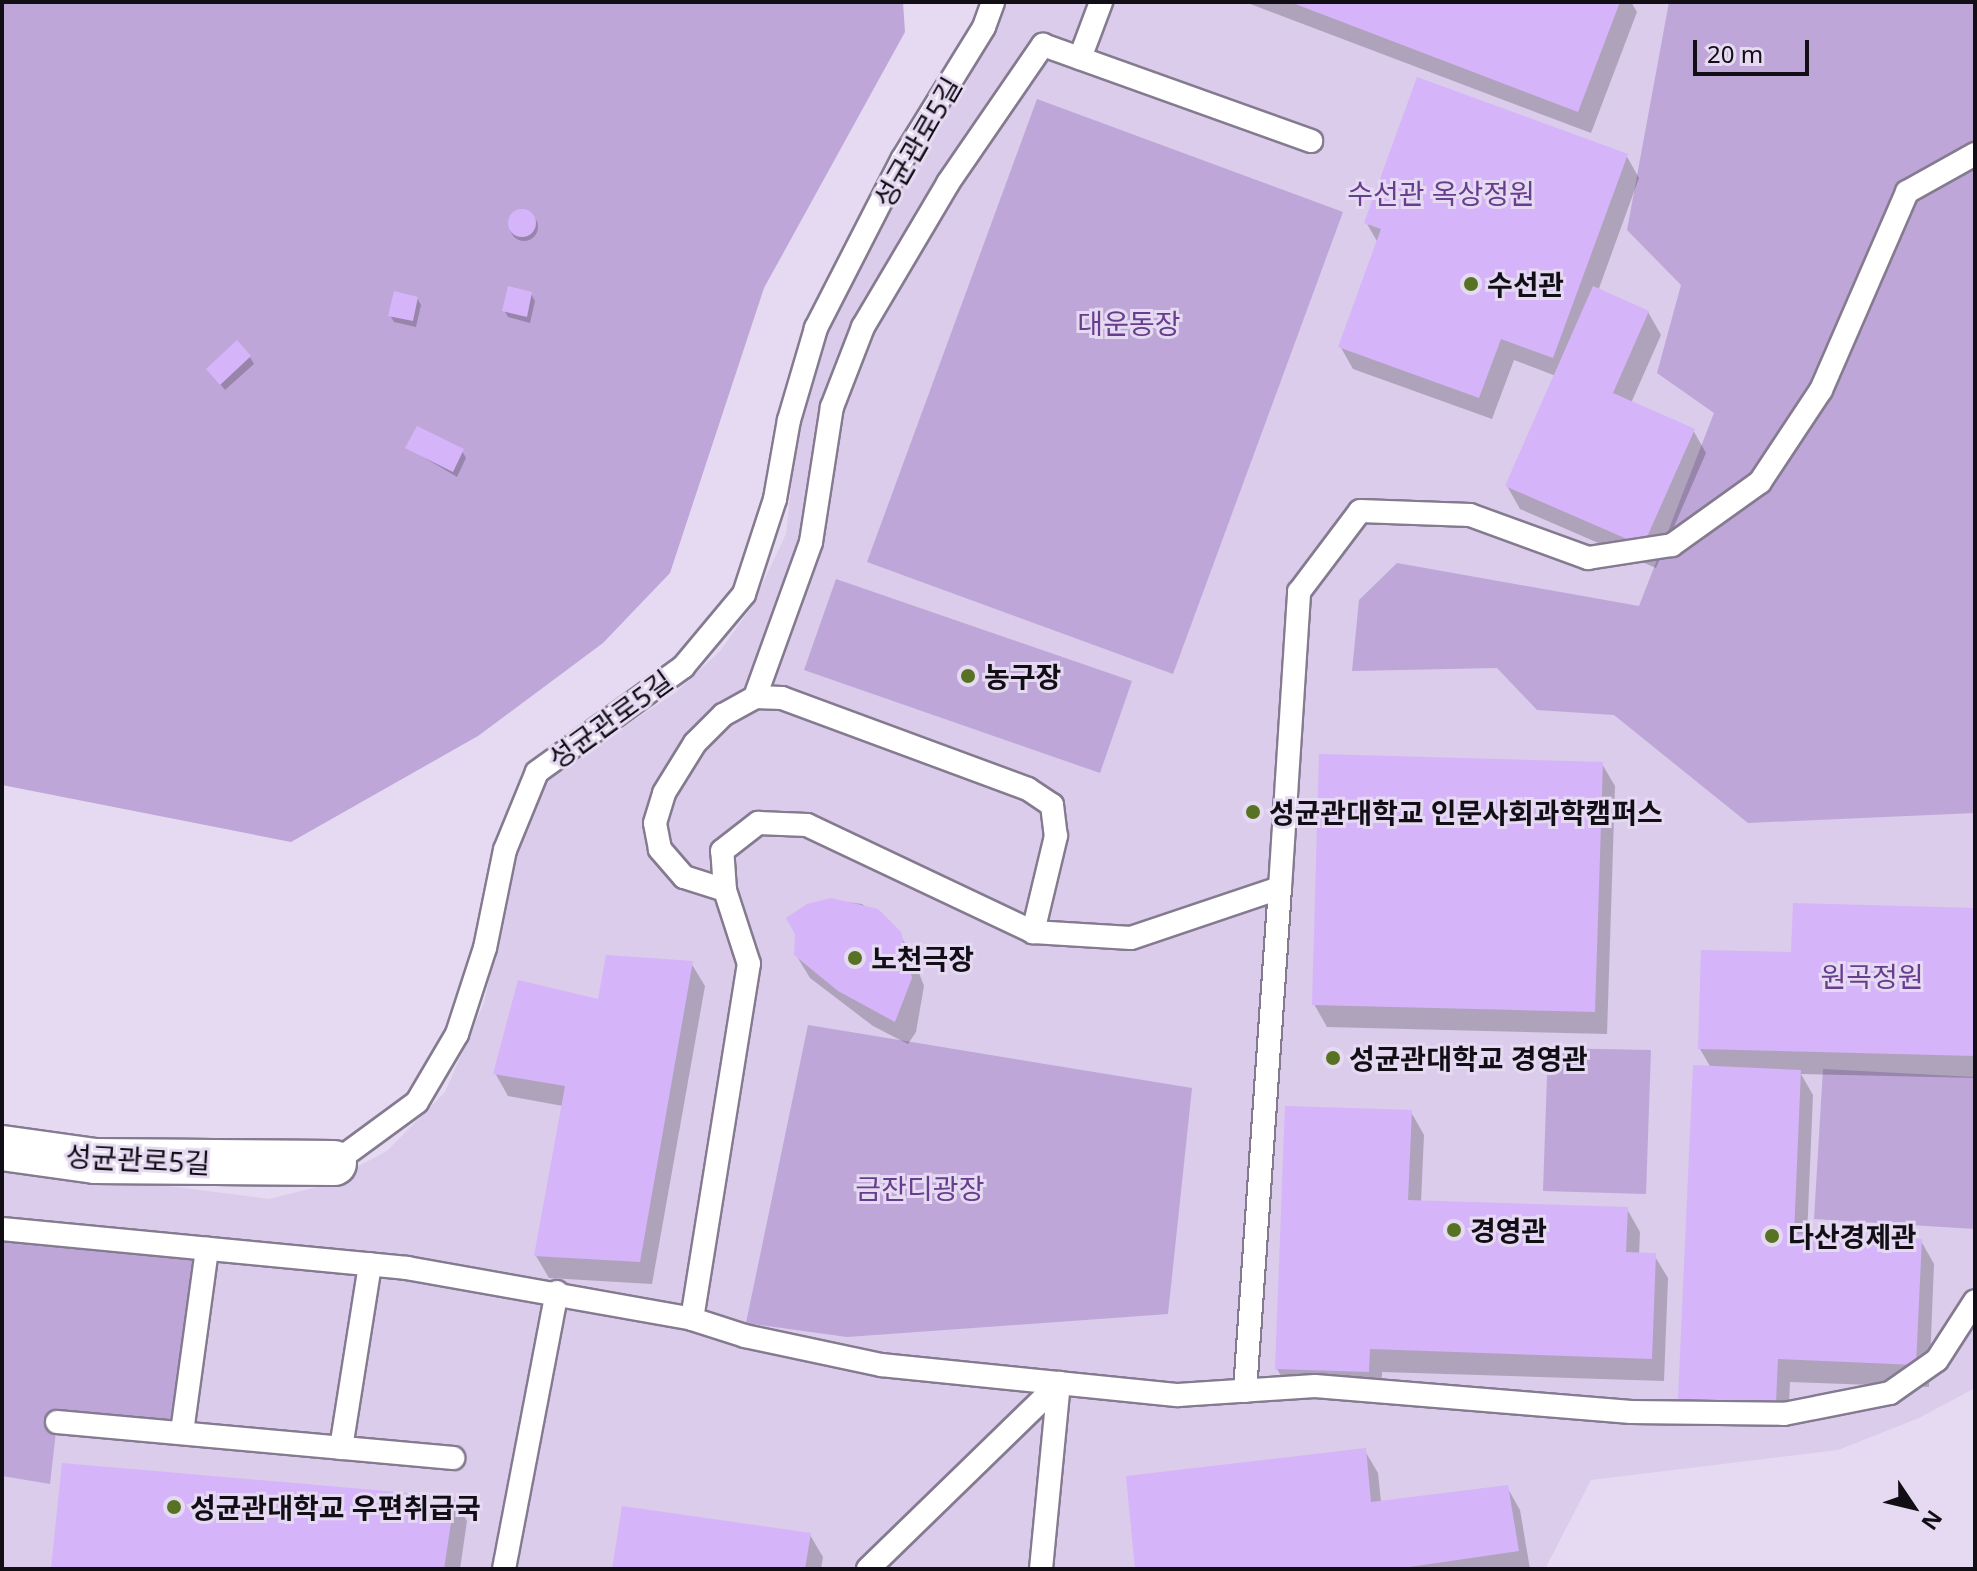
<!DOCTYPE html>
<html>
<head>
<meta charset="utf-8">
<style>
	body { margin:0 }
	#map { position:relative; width:1977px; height:1571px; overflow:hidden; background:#e5daf1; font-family:"Noto Sans","Noto Sans KR",sans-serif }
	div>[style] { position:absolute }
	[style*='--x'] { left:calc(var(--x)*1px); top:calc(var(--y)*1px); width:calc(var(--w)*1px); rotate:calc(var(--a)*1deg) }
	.built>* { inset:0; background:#daccea }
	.green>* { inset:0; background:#bea7d8 }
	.shadow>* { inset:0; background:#0003 }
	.round { border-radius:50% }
	.building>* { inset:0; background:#d5b4f9 }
	.roads { filter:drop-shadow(2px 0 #857b90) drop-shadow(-2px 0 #857b90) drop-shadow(0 2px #857b90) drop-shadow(0 -2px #857b90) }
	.service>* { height:22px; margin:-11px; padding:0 11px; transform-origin:11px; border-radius:11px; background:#fff }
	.minor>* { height:44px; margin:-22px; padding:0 22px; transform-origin:22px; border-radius:22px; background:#fff }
	.dots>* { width:22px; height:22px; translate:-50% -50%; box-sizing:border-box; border:4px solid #e5daf1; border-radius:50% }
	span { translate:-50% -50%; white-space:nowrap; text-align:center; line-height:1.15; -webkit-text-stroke:6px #e5daf1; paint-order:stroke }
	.street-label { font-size:28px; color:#110e15 }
	.park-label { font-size:28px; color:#673d8d }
	.poi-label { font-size:28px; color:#110e15; font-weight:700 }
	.left { translate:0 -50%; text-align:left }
	.frame { position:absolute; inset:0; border:4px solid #110e15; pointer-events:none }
	.north { position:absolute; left:1873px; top:1467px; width:80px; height:80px; -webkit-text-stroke:6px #e5daf1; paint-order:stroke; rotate:125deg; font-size:22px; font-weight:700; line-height:32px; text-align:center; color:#110e15 }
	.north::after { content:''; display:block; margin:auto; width:28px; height:36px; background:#110e15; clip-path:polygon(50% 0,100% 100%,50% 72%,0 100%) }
	.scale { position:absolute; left:1693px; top:40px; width:116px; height:36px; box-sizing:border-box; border:4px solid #110e15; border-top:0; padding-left:10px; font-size:24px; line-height:28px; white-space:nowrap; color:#110e15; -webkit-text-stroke:6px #e5daf1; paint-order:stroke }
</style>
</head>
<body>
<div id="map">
	<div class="built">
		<i style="clip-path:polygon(1007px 2px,1975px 2px,1975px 1388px,1919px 1418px,1838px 1450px,1591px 1480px,1545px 1569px,2px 1569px,2px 1165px,269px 1199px,321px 1186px,387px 1151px,445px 1092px,484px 1003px,518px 845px,545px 779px,675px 693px,720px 651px,751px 608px,786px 534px,798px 424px,826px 332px,912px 162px,965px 87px)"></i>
	</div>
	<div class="green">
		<i style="clip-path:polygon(2px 2px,903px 2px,905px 32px,764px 288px,670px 573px,603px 643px,478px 736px,291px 842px,2px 785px)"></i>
		<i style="clip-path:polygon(1669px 2px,1975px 2px,1975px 813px,1748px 823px,1614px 715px,1537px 710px,1497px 668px,1352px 671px,1359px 600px,1397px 563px,1639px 606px,1714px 413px,1657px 373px,1681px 285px,1627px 230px)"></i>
		<i style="clip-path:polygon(1037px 99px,1343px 212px,1173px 674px,867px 562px)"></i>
		<i style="clip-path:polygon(836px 579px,1132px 681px,1100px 773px,804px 670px)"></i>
		<i style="clip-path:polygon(808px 1025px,1192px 1088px,1168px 1314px,847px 1337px,746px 1323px)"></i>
		<i style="clip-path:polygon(1548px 1048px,1651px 1050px,1646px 1194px,1543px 1191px)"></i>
		<i style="clip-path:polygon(1823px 1069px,1975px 1077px,1975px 1229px,1814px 1219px)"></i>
		<i style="clip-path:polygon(2px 1229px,207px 1249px,182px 1432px,57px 1423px,50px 1484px,2px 1476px)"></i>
	</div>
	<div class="shadow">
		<i style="clip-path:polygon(1245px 2px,1631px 2px,1637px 12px,1591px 133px)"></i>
		<i style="clip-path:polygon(1626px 155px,1639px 178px,1598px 291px,1648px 312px,1661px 335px,1631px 403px,1693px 430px,1706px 453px,1656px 568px,1520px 509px,1507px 486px,1556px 376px,1514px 360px,1492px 419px,1353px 369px,1340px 346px,1378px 243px,1366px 222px)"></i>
		<i class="round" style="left:510px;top:213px;width:28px;height:28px"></i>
		<i style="clip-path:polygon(531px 294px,535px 301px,530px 323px,508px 317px,504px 310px)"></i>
		<i style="clip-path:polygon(417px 298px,421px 305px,416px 327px,394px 322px,390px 315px)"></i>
		<i style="clip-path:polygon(250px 357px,254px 364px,225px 390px,209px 370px)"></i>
		<i style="clip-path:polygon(408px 448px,462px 451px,466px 458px,457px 477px)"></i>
		<i style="clip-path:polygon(1602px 764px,1615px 786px,1607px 1034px,1327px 1027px,1314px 1004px)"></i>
		<i style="clip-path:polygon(831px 900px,862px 904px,899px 933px,913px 957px,924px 986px,916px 1032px,908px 1044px,873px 1026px,810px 978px,796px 955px)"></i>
		<i style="clip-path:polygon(1975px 910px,1975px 1078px,1801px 1074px,1813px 1095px,1807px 1236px,1921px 1241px,1934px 1264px,1929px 1387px,1790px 1382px,1788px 1424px,1694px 1421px,1680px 1398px,1711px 1068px,1700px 1049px,1793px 954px)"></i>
		<i style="clip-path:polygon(691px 963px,705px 986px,652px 1284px,549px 1278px,536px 1256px,563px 1106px,508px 1096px,495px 1073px)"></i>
		<i style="clip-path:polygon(1411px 1112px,1424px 1135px,1421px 1202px,1627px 1209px,1640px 1232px,1639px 1255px,1654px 1255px,1668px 1278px,1664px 1381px,1382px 1372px,1381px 1394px,1290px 1391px,1277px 1369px)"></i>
		<i style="clip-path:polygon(1365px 1451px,1378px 1473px,1381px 1502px,1507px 1487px,1520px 1510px,1530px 1569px,1137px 1569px)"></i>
		<i style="clip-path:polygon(454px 1499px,467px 1521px,460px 1569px,53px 1569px)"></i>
		<i style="clip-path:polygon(810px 1535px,823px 1557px,821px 1569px,614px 1569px)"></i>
	</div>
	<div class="building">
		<i style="clip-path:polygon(1290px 2px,1620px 2px,1578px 112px)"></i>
		<i style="clip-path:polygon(1417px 77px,1628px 154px,1553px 358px,1501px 339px,1479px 398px,1338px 347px,1381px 229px,1364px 223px)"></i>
		<i class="round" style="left:508px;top:209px;width:28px;height:28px"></i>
		<i style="clip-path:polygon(508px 286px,532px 292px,527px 317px,502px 311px)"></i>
		<i style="clip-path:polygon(1593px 286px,1649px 311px,1613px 393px,1695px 429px,1643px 546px,1505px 486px)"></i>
		<i style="clip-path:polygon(394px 291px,418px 297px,413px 321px,388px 316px)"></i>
		<i style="clip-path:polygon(237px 340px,251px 356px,220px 385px,206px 369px)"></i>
		<i style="clip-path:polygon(417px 426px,464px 449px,453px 472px,405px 448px)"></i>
		<i style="clip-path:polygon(1319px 754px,1603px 762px,1595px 1012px,1312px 1005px)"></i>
		<i style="clip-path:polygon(831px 898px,878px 909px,901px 932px,912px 978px,895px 1022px,838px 991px,794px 955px,795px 934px,786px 918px,807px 904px)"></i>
		<i style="clip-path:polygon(1793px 903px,1975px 908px,1975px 1056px,1698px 1049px,1701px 950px,1791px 952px)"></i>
		<i style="clip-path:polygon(606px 955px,693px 961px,640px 1262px,534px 1256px,565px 1086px,493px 1074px,518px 980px,598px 999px)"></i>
		<i style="clip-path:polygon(1693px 1065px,1801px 1070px,1794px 1234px,1922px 1239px,1916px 1365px,1778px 1359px,1776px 1402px,1678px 1399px)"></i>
		<i style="clip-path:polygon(1285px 1106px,1412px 1110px,1408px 1200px,1628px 1207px,1626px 1252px,1656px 1253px,1652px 1359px,1370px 1349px,1369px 1372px,1275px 1369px)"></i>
		<i style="clip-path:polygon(1366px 1448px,1371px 1502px,1508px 1485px,1519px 1551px,1396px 1569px,1135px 1569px,1126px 1476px)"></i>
		<i style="clip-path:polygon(62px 1463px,455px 1497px,444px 1569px,51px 1569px)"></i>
		<i style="clip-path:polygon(622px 1506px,811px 1533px,805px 1569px,612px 1569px)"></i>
	</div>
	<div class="roads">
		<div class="service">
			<i style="--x:1080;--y:58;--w:60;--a:-69.4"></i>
			<i style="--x:755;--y:697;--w:165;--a:-70.1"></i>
			<i style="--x:811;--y:542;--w:137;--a:-81.2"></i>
			<i style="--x:832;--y:407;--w:86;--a:-68.8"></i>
			<i style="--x:863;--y:327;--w:167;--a:-59.4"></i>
			<i style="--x:948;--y:183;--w:168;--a:-55.5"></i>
			<i style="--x:1043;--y:45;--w:285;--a:19.7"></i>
			<i style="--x:725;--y:890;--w:43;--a:-162.4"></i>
			<i style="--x:684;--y:877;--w:37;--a:-131"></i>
			<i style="--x:660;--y:849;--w:26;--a:-101"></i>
			<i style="--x:655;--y:823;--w:31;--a:-73"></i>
			<i style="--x:664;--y:793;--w:59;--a:-58.2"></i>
			<i style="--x:695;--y:743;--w:40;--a:-45"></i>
			<i style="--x:723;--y:715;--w:37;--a:-29"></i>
			<i style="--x:755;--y:697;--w:27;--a:2"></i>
			<i style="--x:782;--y:698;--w:262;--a:20.3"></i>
			<i style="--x:1028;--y:789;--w:29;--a:34"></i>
			<i style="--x:1052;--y:805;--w:31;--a:83"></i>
			<i style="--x:1056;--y:836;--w:99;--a:103.5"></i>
			<i style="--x:334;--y:1163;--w:103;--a:-36.3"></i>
			<i style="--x:417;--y:1102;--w:79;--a:-59.5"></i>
			<i style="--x:457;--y:1034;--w:90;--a:-72"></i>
			<i style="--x:485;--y:948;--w:100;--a:-78.5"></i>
			<i style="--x:505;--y:850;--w:84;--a:-67.7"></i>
			<i style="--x:537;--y:772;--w:180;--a:-35.7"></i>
			<i style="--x:683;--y:667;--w:95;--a:-50.1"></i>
			<i style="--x:744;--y:594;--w:100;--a:-71.9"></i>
			<i style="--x:775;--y:499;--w:80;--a:-80"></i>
			<i style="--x:789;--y:420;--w:96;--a:-73.6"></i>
			<i style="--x:816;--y:328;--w:189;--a:-62.9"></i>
			<i style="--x:902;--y:160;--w:156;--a:-58.3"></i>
			<i style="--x:984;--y:27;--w:27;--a:-70"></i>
			<i style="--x:2;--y:1229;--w:407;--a:5.5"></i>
			<i style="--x:407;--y:1268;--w:290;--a:10.1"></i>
			<i style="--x:692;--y:1319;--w:360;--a:-80.9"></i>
			<i style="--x:749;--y:964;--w:78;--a:-108"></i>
			<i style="--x:725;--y:890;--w:39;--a:-94"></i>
			<i style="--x:722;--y:851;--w:46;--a:-37.9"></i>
			<i style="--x:758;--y:823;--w:49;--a:2.3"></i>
			<i style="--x:807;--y:825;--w:250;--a:25.3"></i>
			<i style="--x:1033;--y:932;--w:98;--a:3.5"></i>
			<i style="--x:1131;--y:938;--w:157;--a:-18.6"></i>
			<i style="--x:1280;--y:888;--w:297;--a:-86.3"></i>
			<i style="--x:1299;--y:592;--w:101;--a:-53"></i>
			<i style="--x:1360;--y:511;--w:110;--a:2.1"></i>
			<i style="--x:1470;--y:515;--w:126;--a:20"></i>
			<i style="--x:1588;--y:558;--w:85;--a:-8.8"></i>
			<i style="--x:1672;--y:545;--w:108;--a:-35.6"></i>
			<i style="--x:1760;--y:482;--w:110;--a:-56.5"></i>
			<i style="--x:1821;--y:390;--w:216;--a:-66.5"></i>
			<i style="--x:1907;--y:192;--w:78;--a:-29.2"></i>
			<i style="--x:692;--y:1319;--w:56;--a:17.8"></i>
			<i style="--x:745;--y:1336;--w:139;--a:12"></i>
			<i style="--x:881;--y:1365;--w:299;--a:5.8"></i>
			<i style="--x:1178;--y:1395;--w:137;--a:-3.8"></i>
			<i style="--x:1315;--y:1386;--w:317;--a:4.7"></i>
			<i style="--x:1631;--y:1412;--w:153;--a:0.7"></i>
			<i style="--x:1784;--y:1414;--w:108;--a:-11.2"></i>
			<i style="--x:1890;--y:1393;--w:57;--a:-35.1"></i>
			<i style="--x:1937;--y:1360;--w:70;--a:-57.2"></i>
			<i style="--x:1245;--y:1391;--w:504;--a:-86.02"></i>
			<i style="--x:57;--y:1422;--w:398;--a:5.2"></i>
			<i style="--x:182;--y:1432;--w:185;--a:-82.2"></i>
			<i style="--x:341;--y:1448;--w:186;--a:-81"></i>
			<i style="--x:504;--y:1569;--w:282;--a:-79.2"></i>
			<i style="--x:868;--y:1569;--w:267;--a:-44.2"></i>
			<i style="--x:1041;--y:1569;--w:187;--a:-84.5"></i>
		</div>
		<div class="minor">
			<i style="--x:2;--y:1148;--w:94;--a:8"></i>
			<i style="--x:95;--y:1161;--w:239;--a:0.5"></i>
		</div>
	</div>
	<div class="dots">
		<i style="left:1471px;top:284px;background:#587224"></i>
		<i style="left:968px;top:676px;background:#587224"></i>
		<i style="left:1253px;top:812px;background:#587224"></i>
		<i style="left:855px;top:958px;background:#587224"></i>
		<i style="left:1333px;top:1058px;background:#587224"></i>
		<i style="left:1454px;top:1230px;background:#587224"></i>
		<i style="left:1772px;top:1236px;background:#587224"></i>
		<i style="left:174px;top:1507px;background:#587224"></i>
	</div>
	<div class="street-label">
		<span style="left:917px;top:142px;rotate:-60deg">성균관로5길</span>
		<span style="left:610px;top:719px;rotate:-36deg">성균관로5길</span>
		<span style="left:138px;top:1159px;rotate:3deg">성균관로5길</span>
	</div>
	<div class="park-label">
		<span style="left:1441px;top:193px">수선관 옥상정원</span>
		<span style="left:1129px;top:323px">대운동장</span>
		<span style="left:1872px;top:976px">원곡정원</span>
		<span style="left:920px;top:1188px">금잔디광장</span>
	</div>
	<div class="poi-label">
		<span class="left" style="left:1487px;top:284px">수선관</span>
		<span class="left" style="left:984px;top:676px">농구장</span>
		<span class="left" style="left:1269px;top:812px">성균관대학교 인문사회과학캠퍼스</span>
		<span class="left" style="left:871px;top:958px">노천극장</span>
		<span class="left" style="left:1349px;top:1058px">성균관대학교 경영관</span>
		<span class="left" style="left:1470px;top:1230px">경영관</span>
		<span class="left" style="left:1788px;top:1236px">다산경제관</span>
		<span class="left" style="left:190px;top:1507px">성균관대학교 우편취급국</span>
	</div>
	<div class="frame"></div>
	<div class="north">N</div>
	<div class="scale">20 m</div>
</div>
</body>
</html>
